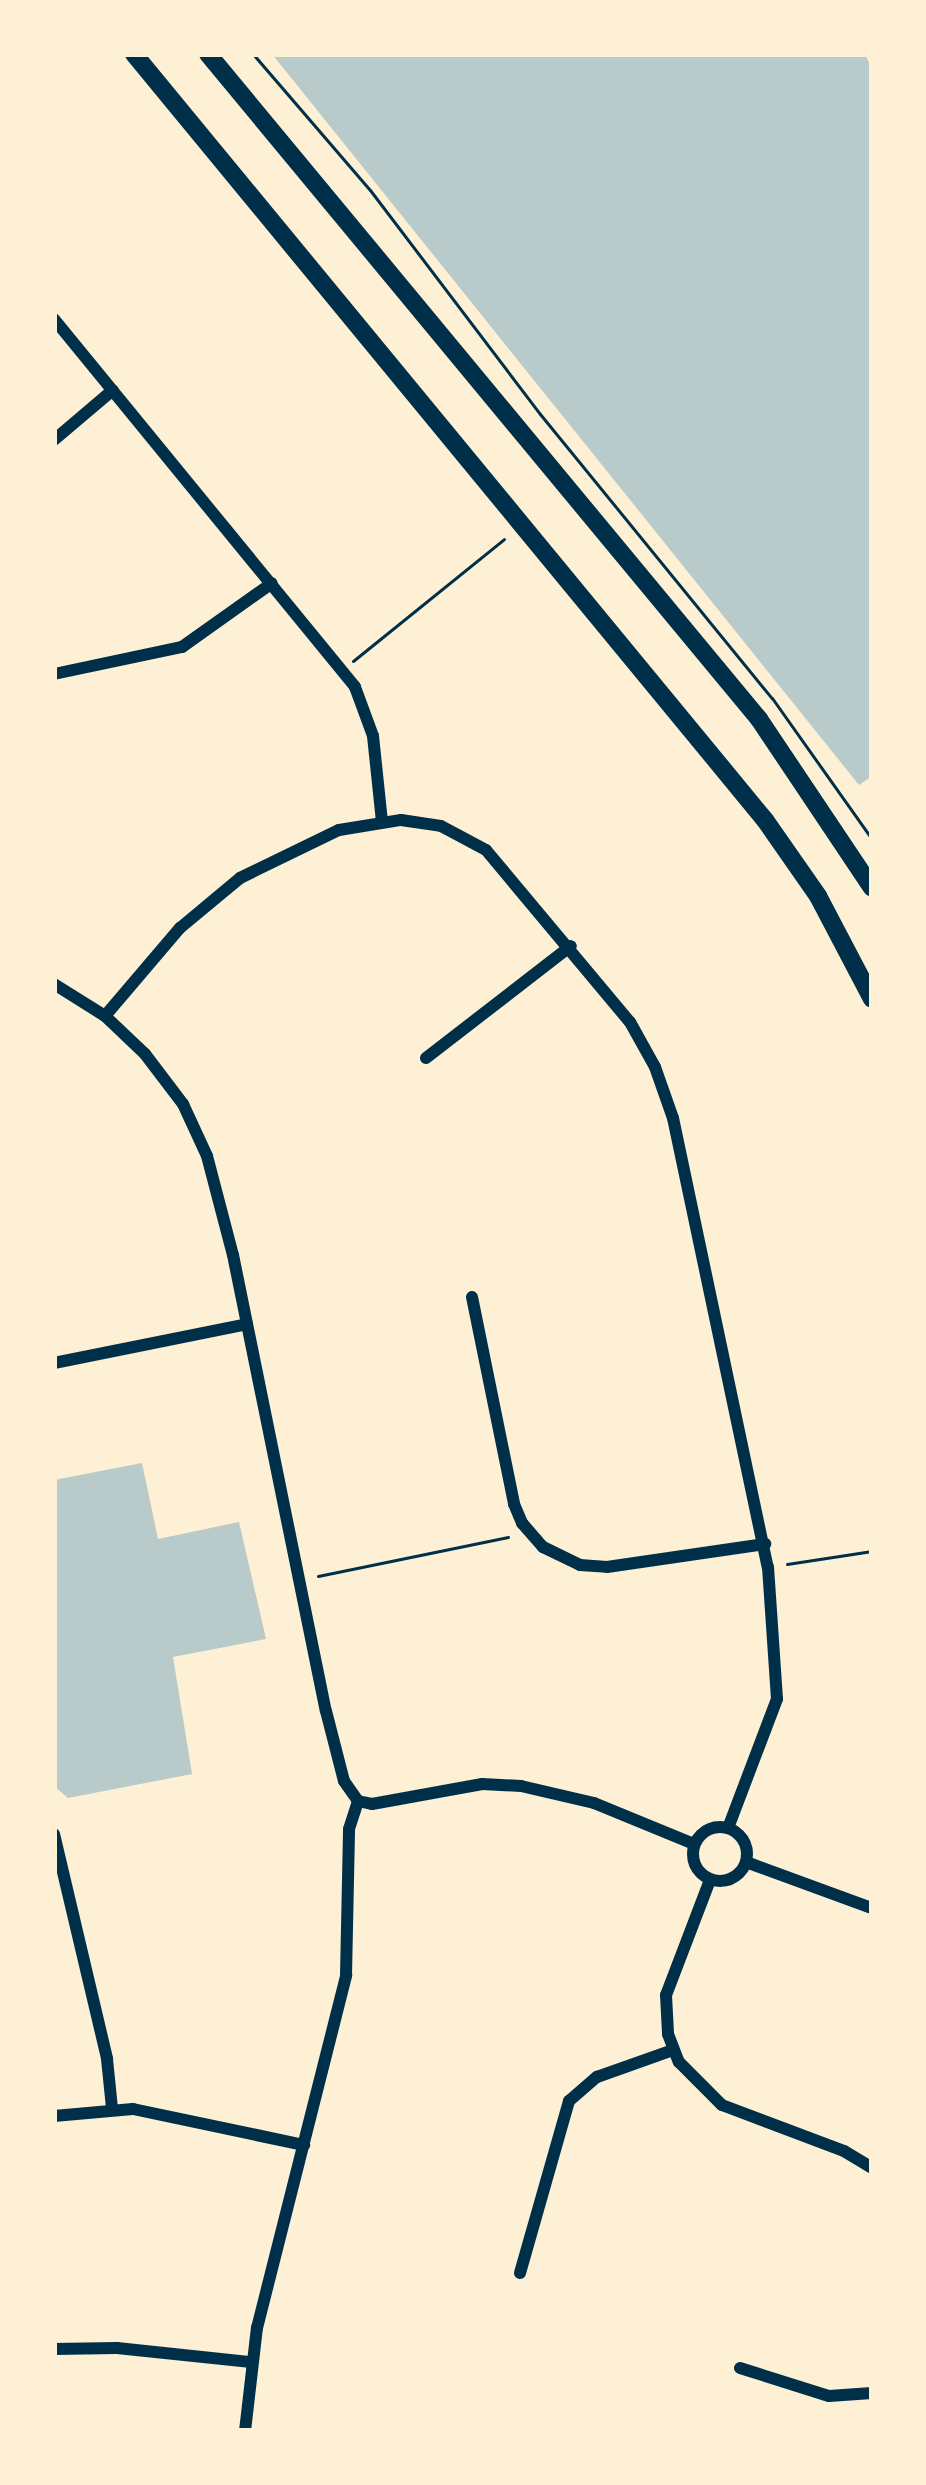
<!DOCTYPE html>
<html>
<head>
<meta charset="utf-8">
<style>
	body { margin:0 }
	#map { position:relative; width:926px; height:2485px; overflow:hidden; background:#fdf0d5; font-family:Inter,sans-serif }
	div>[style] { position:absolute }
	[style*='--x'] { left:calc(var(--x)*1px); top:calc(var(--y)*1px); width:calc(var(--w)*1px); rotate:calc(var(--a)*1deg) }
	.green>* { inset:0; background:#b9caca }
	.path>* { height:3px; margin:-1.5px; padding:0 1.5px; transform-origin:1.5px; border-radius:1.5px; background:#003049 }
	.minor>* { height:12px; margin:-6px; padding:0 6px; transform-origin:6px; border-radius:6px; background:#003049 }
	.minor>.ring { margin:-6px; padding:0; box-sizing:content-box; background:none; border:12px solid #003049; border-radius:50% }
	.primary>* { height:18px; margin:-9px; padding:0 9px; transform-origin:9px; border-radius:9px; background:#003049 }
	span { translate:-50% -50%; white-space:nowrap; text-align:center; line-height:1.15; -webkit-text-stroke:10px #fdf0d5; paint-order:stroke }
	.frame { position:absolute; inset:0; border:57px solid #fdf0d5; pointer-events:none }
</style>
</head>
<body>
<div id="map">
	<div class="green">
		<i style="clip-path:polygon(272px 54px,865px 54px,872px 69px,872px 776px,859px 785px)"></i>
		<i style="clip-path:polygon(142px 1463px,158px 1539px,239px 1522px,266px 1639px,173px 1657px,192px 1774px,68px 1798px,54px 1786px,54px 1480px)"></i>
	</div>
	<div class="path">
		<i style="--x:253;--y:54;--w:179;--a:49.3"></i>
		<i style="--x:370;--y:190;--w:281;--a:52.8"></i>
		<i style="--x:540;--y:414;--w:367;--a:50.8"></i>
		<i style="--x:772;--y:698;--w:173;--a:54.7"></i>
		<i style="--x:353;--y:661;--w:194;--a:-38.9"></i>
		<i style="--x:787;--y:1564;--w:86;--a:-8.7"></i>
		<i style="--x:318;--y:1576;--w:194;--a:-11.6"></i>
	</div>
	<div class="minor">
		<i style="--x:54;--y:319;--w:475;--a:50.7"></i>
		<i style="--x:355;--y:687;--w:52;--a:69.8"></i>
		<i style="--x:373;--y:736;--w:85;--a:84"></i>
		<i style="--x:54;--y:440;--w:77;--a:-40.3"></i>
		<i style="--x:54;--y:674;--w:131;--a:-11.9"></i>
		<i style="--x:182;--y:647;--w:110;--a:-35.4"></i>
		<i style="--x:54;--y:984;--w:60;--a:32.1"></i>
		<i style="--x:105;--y:1016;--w:55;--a:43.5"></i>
		<i style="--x:145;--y:1054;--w:63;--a:52.8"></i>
		<i style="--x:183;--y:1104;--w:57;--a:65.2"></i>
		<i style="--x:207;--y:1156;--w:102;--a:75.3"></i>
		<i style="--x:233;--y:1255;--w:465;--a:78.5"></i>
		<i style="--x:326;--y:1711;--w:72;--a:75.6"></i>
		<i style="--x:344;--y:1781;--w:24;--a:55"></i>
		<i style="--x:105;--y:1016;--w:116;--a:-49.6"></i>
		<i style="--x:180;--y:928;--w:78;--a:-39.8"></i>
		<i style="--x:240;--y:878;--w:110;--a:-25.9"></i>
		<i style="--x:339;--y:830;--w:63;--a:-9.2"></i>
		<i style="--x:401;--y:820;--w:40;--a:8.5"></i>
		<i style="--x:441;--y:826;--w:51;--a:28.1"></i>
		<i style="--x:486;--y:850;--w:224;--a:50.1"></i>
		<i style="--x:630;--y:1022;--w:51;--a:60.9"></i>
		<i style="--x:655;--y:1067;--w:54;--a:70.6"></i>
		<i style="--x:673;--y:1118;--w:459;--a:78.1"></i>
		<i style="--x:768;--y:1567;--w:132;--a:86.1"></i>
		<i style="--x:777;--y:1699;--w:138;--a:110.8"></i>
		<i style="--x:426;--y:1058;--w:183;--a:-37.7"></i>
		<i style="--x:472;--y:1297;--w:211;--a:78.5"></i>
		<i style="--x:514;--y:1504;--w:21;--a:67"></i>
		<i style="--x:522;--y:1523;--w:32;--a:49"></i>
		<i style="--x:543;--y:1547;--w:41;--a:25.9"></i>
		<i style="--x:580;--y:1565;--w:27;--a:4"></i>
		<i style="--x:607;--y:1567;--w:160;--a:-8.3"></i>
		<i style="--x:54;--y:1363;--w:197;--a:-11.4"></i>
		<i style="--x:358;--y:1801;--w:14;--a:12"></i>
		<i style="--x:372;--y:1804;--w:112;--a:-10.3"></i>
		<i style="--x:482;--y:1784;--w:39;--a:3"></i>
		<i style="--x:521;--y:1786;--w:75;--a:13.1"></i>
		<i style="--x:594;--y:1803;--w:108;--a:22.3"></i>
		<i class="ring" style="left:693px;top:1827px;width:42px;height:42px"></i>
		<i style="--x:54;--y:1834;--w:231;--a:76.7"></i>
		<i style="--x:107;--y:2059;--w:49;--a:84.2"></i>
		<i style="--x:746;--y:1862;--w:134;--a:20.1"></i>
		<i style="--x:710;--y:1880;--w:123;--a:110.9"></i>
		<i style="--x:666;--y:1995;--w:39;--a:87"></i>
		<i style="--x:668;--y:2034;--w:30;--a:69"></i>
		<i style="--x:679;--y:2062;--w:61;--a:45"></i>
		<i style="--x:722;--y:2105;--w:130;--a:20.7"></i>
		<i style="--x:844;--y:2151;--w:33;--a:31"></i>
		<i style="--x:54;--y:2116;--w:79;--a:-5.1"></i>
		<i style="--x:133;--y:2109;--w:175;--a:11.9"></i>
		<i style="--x:520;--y:2273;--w:179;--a:-74.1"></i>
		<i style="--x:569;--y:2101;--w:37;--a:-41"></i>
		<i style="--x:597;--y:2077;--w:81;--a:-19.6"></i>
		<i style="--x:54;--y:2349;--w:63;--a:-0.9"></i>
		<i style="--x:117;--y:2348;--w:135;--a:6"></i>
		<i style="--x:740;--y:2368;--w:93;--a:17.5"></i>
		<i style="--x:829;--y:2396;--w:43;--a:-4"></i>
		<i style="--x:245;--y:2431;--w:104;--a:-83.4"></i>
		<i style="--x:257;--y:2328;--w:364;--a:-75.8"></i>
		<i style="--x:346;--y:1975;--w:146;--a:-88.8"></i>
		<i style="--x:349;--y:1829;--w:29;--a:-72"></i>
	</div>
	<div class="primary">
		<i style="--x:134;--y:54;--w:992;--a:50.52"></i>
		<i style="--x:765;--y:820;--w:93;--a:55.1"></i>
		<i style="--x:818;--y:896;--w:116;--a:62.3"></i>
		<i style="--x:208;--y:54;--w:864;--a:50.36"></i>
		<i style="--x:759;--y:719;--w:203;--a:56.2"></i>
	</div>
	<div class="frame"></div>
</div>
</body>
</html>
